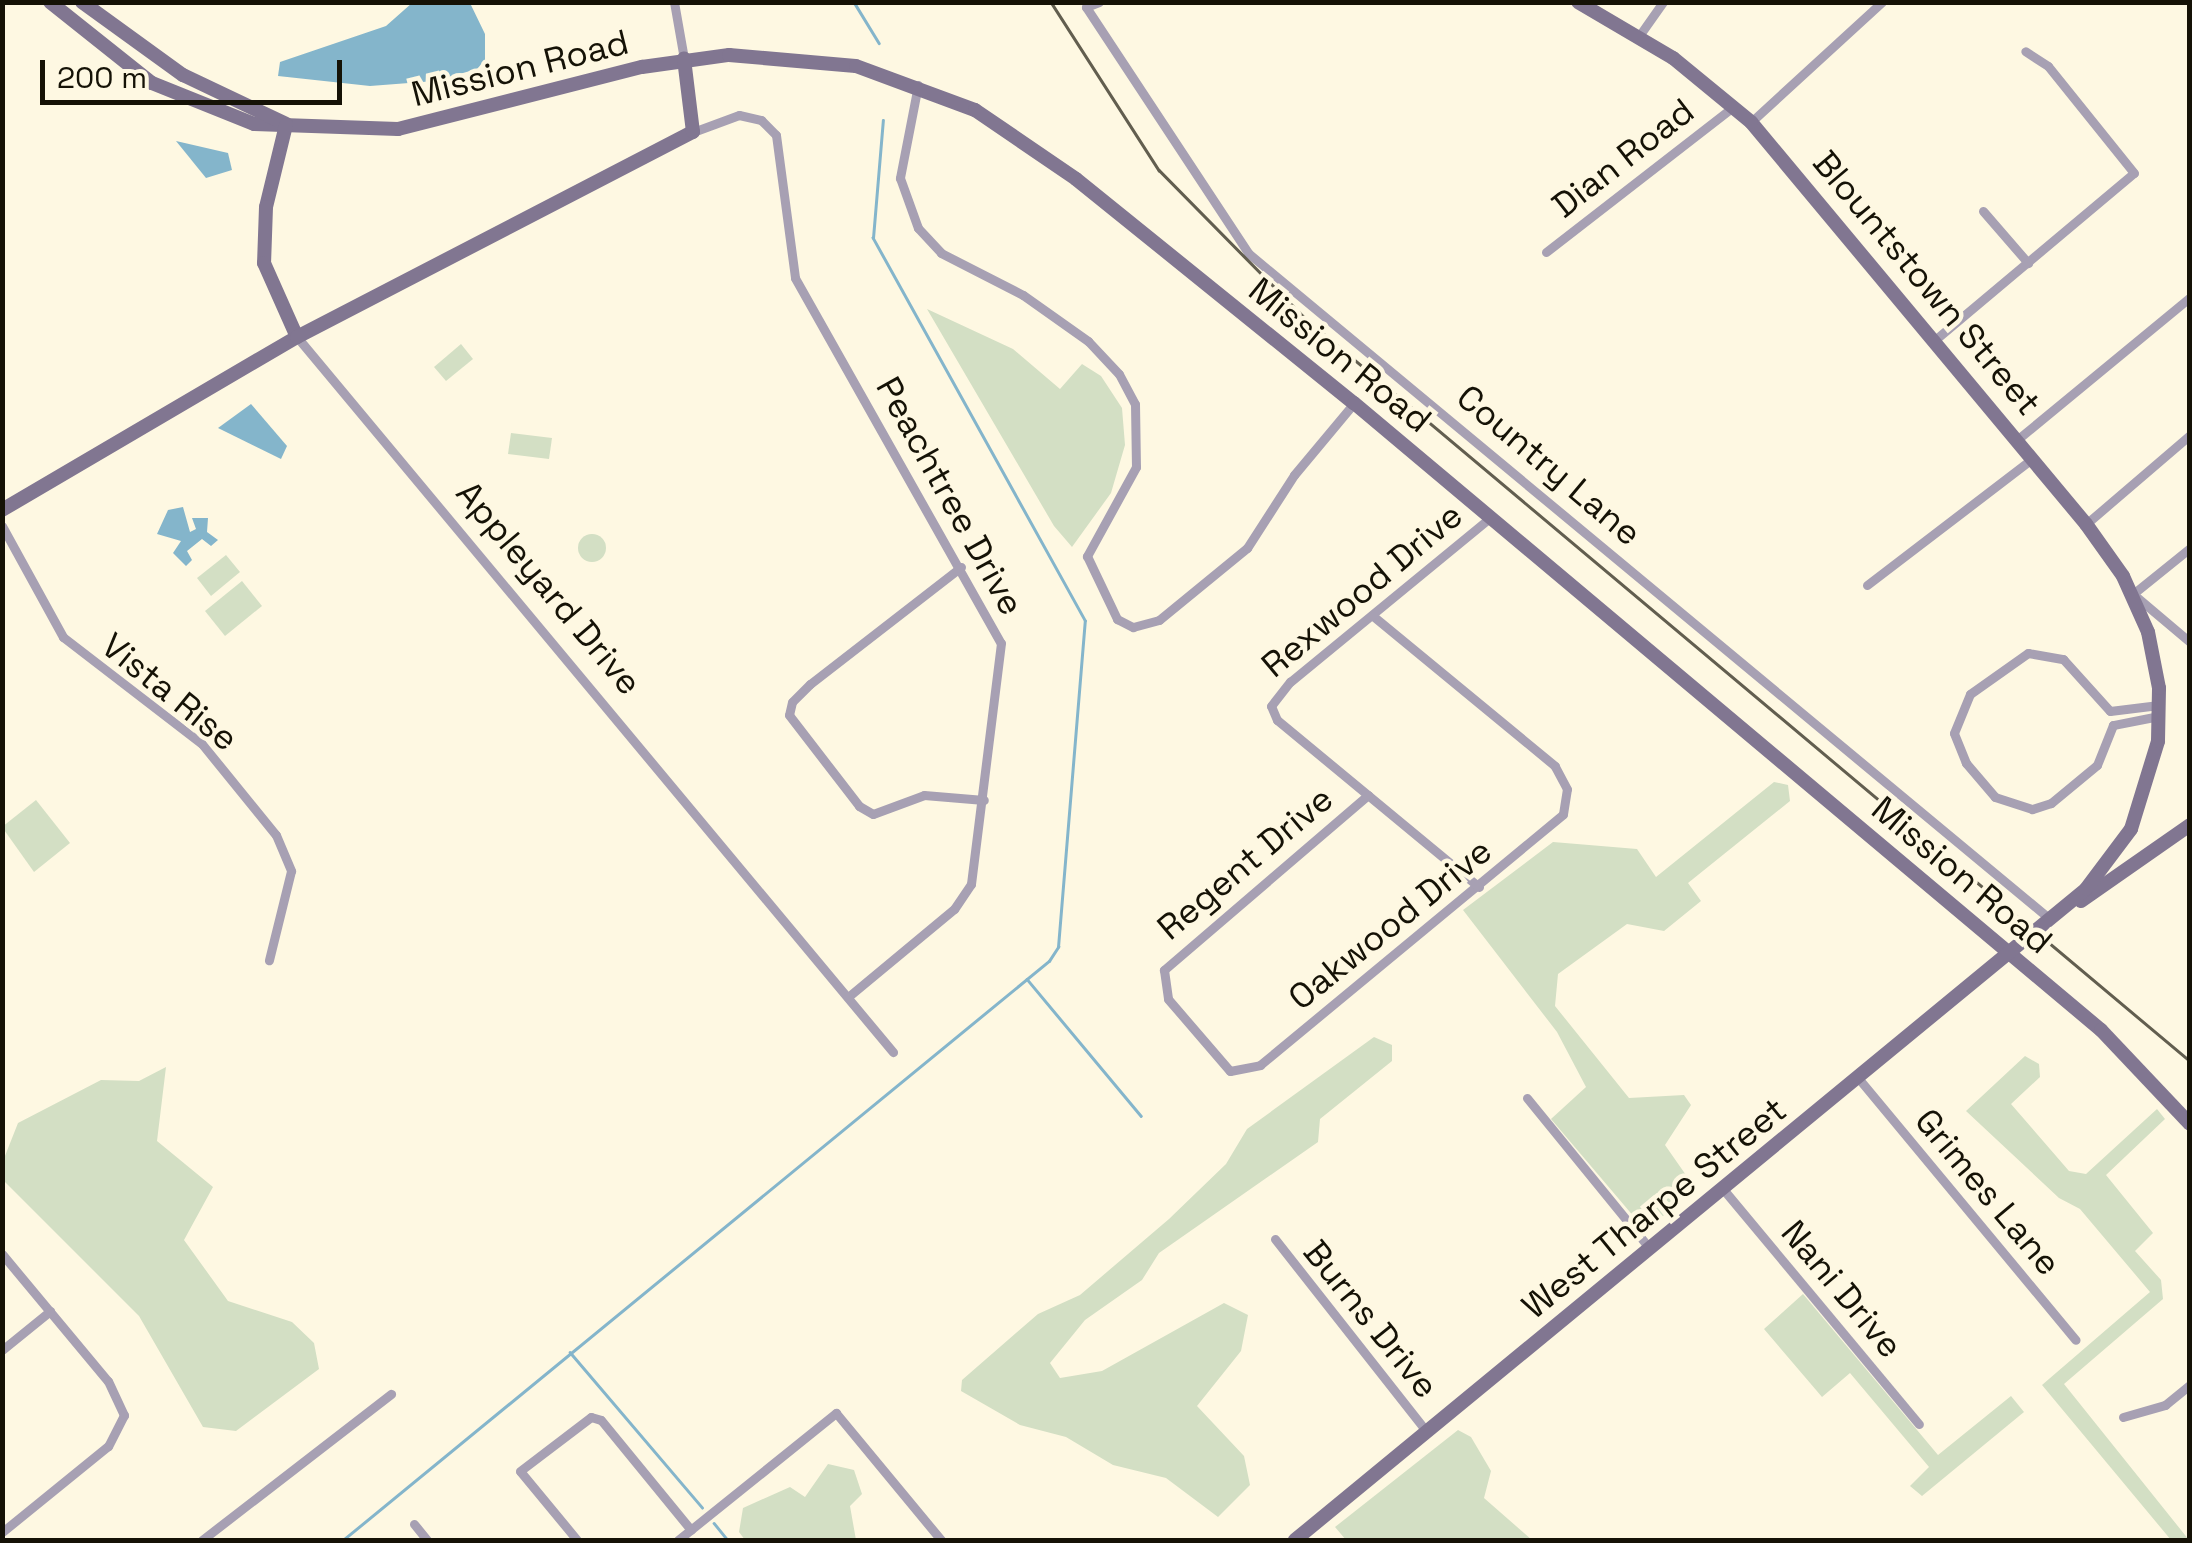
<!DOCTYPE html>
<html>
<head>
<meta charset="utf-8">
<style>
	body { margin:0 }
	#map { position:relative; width:2192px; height:1543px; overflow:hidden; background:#fef8e2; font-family:"Space Grotesk",sans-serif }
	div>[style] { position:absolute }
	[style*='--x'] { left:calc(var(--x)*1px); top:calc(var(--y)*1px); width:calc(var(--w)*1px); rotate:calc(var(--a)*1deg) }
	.green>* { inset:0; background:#d3dfc4 }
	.round { border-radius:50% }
	.water>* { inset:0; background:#84b5cb }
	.stream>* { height:2.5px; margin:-1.25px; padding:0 1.25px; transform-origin:1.25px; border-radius:1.25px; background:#84b5cb }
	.street>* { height:9px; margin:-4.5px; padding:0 4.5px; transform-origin:4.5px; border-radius:4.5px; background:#a7a0b3 }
	.secondary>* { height:14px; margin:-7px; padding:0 7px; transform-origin:7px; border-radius:7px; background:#817691 }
	.rail>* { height:2.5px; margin:-1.25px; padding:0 1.25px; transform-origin:1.25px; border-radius:1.25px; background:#625e4f }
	span { translate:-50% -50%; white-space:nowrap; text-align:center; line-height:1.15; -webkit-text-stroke:9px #fef8e2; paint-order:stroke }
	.street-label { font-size:35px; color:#151206 }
	.frame { position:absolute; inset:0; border:5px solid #151206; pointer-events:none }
	.scale { position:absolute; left:40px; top:60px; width:302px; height:45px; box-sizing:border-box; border:5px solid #151206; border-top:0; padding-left:12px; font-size:30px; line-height:35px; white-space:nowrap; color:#151206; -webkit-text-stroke:8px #fef8e2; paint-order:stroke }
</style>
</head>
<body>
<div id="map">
	<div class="green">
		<i style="clip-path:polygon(927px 309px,1013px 349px,1060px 389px,1082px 364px,1101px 376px,1122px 408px,1125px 445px,1111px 493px,1072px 547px,1054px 526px)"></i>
		<i style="clip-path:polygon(461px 344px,473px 359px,446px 381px,434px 367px)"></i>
		<i style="clip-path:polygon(511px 433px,552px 438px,549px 459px,508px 454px)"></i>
		<i class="round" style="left:578px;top:534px;width:28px;height:28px"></i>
		<i style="clip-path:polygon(226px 555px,240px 572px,211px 596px,197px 578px)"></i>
		<i style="clip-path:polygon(242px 581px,262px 606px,225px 636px,205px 611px)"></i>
		<i style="clip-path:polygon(1774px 782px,1788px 785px,1790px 801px,1688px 883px,1701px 901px,1664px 931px,1627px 924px,1558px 974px,1555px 1006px,1629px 1098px,1684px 1095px,1691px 1105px,1665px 1145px,1695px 1188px,1646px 1231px,1551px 1119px,1586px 1087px,1557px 1032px,1463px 910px,1553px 842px,1637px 849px,1656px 877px)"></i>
		<i style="clip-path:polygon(36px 800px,70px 843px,34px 872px,2px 827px)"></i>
		<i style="clip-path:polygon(1374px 1037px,1392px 1045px,1392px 1061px,1320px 1119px,1318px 1142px,1159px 1253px,1142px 1280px,1085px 1320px,1050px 1363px,1060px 1378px,1102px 1371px,1224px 1303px,1248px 1315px,1241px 1351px,1197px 1406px,1244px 1456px,1250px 1485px,1218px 1517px,1166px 1478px,1113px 1465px,1066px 1437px,1020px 1425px,961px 1391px,962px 1380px,1038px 1314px,1080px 1295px,1169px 1219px,1226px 1164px,1247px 1129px)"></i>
		<i style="clip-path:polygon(2025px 1056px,2039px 1064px,2040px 1077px,2011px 1104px,2069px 1171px,2086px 1174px,2157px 1109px,2165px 1119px,2106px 1175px,2153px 1233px,2135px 1251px,2161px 1280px,2163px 1299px,2064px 1384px,2189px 1540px,2171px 1540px,2042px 1385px,2150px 1292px,2080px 1209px,2059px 1198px,1966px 1111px)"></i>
		<i style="clip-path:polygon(166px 1067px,157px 1141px,213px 1187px,184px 1240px,228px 1301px,292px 1322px,314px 1343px,319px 1369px,236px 1431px,203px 1427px,139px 1316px,3px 1180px,3px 1161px,18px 1123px,101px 1080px,139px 1081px)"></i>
		<i style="clip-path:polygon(1803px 1294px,1938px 1455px,2011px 1396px,2024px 1412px,1922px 1496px,1910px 1486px,1929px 1467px,1850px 1373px,1822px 1397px,1764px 1329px)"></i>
		<i style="clip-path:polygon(1458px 1430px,1471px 1437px,1491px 1471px,1484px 1498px,1532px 1540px,1346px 1540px,1335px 1527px)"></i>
		<i style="clip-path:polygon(828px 1464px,854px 1470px,862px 1494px,850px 1506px,856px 1540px,745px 1540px,739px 1532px,743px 1508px,790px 1487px,805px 1497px)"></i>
	</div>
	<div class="water">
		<i style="clip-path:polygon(412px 3px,470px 3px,485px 34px,485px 60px,477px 69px,435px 81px,370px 86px,278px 76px,280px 62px,386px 26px)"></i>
		<i style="clip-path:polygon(176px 141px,228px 153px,232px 170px,206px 178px)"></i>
		<i style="clip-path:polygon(251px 404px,287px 446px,281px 459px,218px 428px)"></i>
		<i style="clip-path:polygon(183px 507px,190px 532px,196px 529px,192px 518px,208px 518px,207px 532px,218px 540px,211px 546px,202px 539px,187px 551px,192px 560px,186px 566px,173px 553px,181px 541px,157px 534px,168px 510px)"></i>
	</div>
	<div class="stream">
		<i style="--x:854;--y:2;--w:48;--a:58.6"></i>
		<i style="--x:1027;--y:979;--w:178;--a:50.2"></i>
		<i style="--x:570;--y:1352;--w:204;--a:49.6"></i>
		<i style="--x:714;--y:1523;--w:22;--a:51"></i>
		<i style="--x:343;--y:1540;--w:913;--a:-39.36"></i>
		<i style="--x:1049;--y:961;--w:17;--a:-57"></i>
		<i style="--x:1058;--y:947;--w:327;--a:-85.3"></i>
		<i style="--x:1085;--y:621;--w:438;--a:-119"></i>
		<i style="--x:873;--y:238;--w:118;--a:-85.2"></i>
	</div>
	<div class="street">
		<i style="--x:674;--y:2;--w:58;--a:80"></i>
		<i style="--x:1099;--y:2;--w:14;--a:159"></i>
		<i style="--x:1086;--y:7;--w:295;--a:56.6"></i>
		<i style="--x:1248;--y:253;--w:1042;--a:39.71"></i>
		<i style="--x:1639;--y:36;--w:42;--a:-54.8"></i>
		<i style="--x:918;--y:85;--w:95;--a:101"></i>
		<i style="--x:900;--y:178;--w:53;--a:70.2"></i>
		<i style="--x:918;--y:228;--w:34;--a:47"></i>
		<i style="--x:941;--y:253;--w:92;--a:27.1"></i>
		<i style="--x:1023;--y:295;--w:80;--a:35.3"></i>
		<i style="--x:1088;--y:341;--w:45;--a:46.8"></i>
		<i style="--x:1119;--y:374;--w:34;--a:62"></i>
		<i style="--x:1135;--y:404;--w:63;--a:89.1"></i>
		<i style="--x:1136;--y:467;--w:102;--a:118.8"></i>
		<i style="--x:1087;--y:556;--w:70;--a:64.5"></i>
		<i style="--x:1117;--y:619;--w:18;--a:27"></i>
		<i style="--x:1133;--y:627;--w:27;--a:-15"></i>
		<i style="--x:1159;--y:620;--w:114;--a:-39.3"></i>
		<i style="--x:1247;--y:548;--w:87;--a:-57.2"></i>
		<i style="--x:1294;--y:475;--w:94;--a:-50.2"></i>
		<i style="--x:1751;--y:122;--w:178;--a:-42.5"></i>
		<i style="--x:693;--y:132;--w:49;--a:-20.3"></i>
		<i style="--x:739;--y:115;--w:23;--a:13"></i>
		<i style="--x:761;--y:120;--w:21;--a:45"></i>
		<i style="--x:776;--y:135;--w:144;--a:82.4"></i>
		<i style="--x:795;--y:278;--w:419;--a:60.6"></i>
		<i style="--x:1001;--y:643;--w:243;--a:97.1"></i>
		<i style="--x:971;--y:884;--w:30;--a:124"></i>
		<i style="--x:954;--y:909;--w:138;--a:140.3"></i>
		<i style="--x:1983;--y:211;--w:69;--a:49.1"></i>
		<i style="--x:1546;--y:252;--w:237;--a:-37.8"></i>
		<i style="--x:297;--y:337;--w:931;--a:50.19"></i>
		<i style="--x:1936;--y:339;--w:258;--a:-40"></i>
		<i style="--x:2134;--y:173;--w:137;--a:-128.8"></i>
		<i style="--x:2048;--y:66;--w:27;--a:-147"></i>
		<i style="--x:2018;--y:439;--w:223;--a:-39.5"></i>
		<i style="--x:2086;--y:524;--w:137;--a:-40.6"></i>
		<i style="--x:2;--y:526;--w:127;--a:61.2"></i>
		<i style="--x:63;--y:637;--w:175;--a:37.6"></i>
		<i style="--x:202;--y:744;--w:117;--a:50.9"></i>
		<i style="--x:276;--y:835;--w:39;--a:67"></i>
		<i style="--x:291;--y:871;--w:92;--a:103.9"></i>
		<i style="--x:2190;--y:548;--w:73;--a:141.1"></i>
		<i style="--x:2133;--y:594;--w:75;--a:40.1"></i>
		<i style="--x:961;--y:567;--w:191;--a:142.2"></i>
		<i style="--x:810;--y:684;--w:25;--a:135"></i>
		<i style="--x:792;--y:702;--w:13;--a:103"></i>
		<i style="--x:789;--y:715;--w:115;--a:52.4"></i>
		<i style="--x:859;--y:806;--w:16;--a:30"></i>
		<i style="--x:873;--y:814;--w:54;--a:-20.4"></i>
		<i style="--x:924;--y:795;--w:60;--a:4.8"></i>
		<i style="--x:1867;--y:585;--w:209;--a:-37.4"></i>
		<i style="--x:2159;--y:716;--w:47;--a:168.9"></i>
		<i style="--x:2113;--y:725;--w:43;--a:111.8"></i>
		<i style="--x:2097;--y:765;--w:60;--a:140.4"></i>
		<i style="--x:2051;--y:803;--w:20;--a:162"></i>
		<i style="--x:2032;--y:809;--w:39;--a:-162"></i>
		<i style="--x:1995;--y:797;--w:45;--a:-130.5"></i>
		<i style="--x:1966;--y:763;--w:32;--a:-112"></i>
		<i style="--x:1954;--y:733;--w:42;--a:-67.7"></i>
		<i style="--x:1970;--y:694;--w:71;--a:-35.3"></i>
		<i style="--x:2028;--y:653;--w:36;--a:10"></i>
		<i style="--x:2063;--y:659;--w:70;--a:47.9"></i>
		<i style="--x:2110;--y:711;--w:49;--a:-7"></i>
		<i style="--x:1368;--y:795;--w:269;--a:139.4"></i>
		<i style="--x:1164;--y:970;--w:29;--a:82"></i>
		<i style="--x:1168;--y:999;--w:95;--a:49.3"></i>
		<i style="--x:1230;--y:1071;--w:31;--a:-11"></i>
		<i style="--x:1260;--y:1065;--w:393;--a:-39.6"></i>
		<i style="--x:1563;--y:814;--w:25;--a:-81"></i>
		<i style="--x:1567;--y:789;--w:26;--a:-118"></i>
		<i style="--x:1555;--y:766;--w:237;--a:-140.5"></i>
		<i style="--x:1479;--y:887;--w:262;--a:-140.4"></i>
		<i style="--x:1277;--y:720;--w:15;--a:-113"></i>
		<i style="--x:1271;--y:706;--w:31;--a:-52"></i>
		<i style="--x:1290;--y:682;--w:259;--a:-39.4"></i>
		<i style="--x:1859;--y:1079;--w:339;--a:50.3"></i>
		<i style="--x:1527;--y:1098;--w:195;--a:50.8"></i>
		<i style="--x:1723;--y:1189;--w:306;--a:50.2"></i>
		<i style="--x:1275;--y:1239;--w:246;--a:51.8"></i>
		<i style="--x:2;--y:1254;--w:165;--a:50.2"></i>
		<i style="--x:108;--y:1381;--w:38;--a:65"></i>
		<i style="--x:124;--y:1415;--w:35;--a:117"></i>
		<i style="--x:108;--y:1446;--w:136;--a:140.9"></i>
		<i style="--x:2;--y:1350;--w:62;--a:-39.1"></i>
		<i style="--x:2123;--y:1417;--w:44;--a:-15.9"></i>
		<i style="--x:2165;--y:1405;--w:32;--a:-39"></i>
		<i style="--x:414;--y:1524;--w:21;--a:51"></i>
		<i style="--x:202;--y:1540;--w:239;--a:-37.7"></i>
		<i style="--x:577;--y:1540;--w:89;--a:-129.6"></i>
		<i style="--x:520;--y:1471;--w:89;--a:-37.3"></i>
		<i style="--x:591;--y:1417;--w:10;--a:17"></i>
		<i style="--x:601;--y:1420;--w:142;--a:50.7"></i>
		<i style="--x:678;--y:1540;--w:203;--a:-38.8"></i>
		<i style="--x:836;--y:1413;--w:165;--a:50.4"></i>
	</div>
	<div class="secondary">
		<i style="--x:50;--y:2;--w:130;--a:38.5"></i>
		<i style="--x:152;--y:83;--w:110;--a:21.9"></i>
		<i style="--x:254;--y:124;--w:144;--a:2"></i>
		<i style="--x:398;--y:129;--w:252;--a:-14.3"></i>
		<i style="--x:642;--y:67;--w:88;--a:-7.9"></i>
		<i style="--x:729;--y:55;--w:127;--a:5"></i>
		<i style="--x:856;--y:66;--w:127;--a:20.3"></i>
		<i style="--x:975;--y:110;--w:122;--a:34.3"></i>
		<i style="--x:1076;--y:179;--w:357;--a:38.9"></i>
		<i style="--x:1354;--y:403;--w:975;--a:40.01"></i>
		<i style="--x:2101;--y:1030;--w:129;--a:46.6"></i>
		<i style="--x:82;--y:2;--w:125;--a:35.9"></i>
		<i style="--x:183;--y:75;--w:114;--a:25.4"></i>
		<i style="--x:286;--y:125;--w:84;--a:103.7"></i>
		<i style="--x:266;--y:207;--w:56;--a:92"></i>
		<i style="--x:264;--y:263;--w:81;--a:66"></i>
		<i style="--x:2;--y:510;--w:342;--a:-30.4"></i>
		<i style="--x:297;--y:337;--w:446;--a:-27.4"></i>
		<i style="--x:693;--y:132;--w:74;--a:-97"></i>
		<i style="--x:2081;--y:901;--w:133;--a:-34.9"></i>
		<i style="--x:1295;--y:1540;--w:1024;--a:-39.45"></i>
		<i style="--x:2086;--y:889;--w:75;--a:-53.1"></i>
		<i style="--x:2131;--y:829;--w:92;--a:-72.9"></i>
		<i style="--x:2158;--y:741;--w:53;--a:-88.9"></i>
		<i style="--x:2159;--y:688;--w:57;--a:-101.1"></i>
		<i style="--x:2148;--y:632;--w:61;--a:-114.1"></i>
		<i style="--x:2123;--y:576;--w:64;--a:-125.4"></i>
		<i style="--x:2086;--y:524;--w:523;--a:-129.81"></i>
		<i style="--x:1751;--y:122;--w:101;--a:-140.6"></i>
		<i style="--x:1673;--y:58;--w:110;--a:-149.5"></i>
	</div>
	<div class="rail">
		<i style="--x:1051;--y:2;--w:200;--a:57.3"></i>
		<i style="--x:1159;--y:170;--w:209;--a:45.4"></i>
		<i style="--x:1306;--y:319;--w:1154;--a:40.01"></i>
	</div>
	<div class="street-label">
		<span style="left:520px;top:68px;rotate:-14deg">Mission Road</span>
		<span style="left:1623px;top:158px;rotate:-38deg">Dian Road</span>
		<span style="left:1927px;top:283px;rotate:50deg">Blountstown Street</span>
		<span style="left:1340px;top:355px;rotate:39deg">Mission Road</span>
		<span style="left:1549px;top:465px;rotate:40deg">Country Lane</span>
		<span style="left:950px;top:496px;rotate:61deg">Peachtree Drive</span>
		<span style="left:549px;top:588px;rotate:50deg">Appleyard Drive</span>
		<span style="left:1362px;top:590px;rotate:-40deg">Rexwood Drive</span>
		<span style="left:170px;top:692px;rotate:39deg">Vista Rise</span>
		<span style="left:1245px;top:863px;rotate:-40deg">Regent Drive</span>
		<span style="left:1962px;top:875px;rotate:40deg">Mission Road</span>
		<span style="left:1390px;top:924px;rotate:-39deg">Oakwood Drive</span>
		<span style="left:1988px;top:1192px;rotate:50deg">Grimes Lane</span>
		<span style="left:1654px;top:1208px;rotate:-39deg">West Tharpe Street</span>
		<span style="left:1842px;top:1289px;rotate:50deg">Nani Drive</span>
		<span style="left:1371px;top:1319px;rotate:51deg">Burns Drive</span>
	</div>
	<div class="frame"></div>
	<div class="scale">200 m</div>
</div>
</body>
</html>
